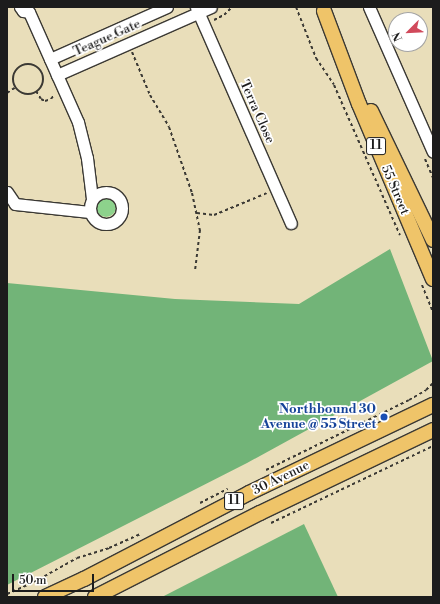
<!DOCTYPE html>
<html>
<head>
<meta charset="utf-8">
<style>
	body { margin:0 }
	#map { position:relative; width:440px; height:604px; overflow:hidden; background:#e9deba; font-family:"Libre Bodoni",serif }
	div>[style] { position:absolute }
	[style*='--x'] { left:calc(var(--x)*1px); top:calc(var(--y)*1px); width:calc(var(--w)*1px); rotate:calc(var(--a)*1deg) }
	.green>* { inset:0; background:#8dd28c }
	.round { border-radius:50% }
	.forest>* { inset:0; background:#72b478 }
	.path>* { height:2px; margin-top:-1px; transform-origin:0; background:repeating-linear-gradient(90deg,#3b3934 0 3px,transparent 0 6px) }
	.path>.ring { margin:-1px; padding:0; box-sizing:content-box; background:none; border:2px solid #3b3934; border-radius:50% }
	.roads { filter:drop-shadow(1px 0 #3b3934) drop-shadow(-1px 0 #3b3934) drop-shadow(0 1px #3b3934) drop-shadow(0 -1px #3b3934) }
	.minor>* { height:11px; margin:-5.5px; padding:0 5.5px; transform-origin:5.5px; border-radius:5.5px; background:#fff }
	.minor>.ring { margin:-5.5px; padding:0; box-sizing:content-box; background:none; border:11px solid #fff; border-radius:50% }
	.major>* { height:14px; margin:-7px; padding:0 7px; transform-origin:7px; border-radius:7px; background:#efc469 }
	.dots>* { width:11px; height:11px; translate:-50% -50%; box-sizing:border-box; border:2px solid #fff; border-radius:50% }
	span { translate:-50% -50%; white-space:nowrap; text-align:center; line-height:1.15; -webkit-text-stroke:3.5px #fff; paint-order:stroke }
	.shield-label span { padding:1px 3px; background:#fff; border:1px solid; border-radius:3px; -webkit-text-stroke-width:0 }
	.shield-label { font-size:12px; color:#1c1c1c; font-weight:700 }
	.street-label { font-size:13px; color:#1c1c1c }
	.transit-label { font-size:13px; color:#164399; font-weight:700 }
	.right { translate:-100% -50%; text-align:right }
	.frame { position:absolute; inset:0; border:8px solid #1c1c1c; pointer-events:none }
	.north { position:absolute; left:388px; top:12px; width:40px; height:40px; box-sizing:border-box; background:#fff; border:1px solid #a4a4a4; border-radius:50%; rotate:246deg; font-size:11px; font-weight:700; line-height:16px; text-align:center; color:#1c1c1c }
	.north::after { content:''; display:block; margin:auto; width:14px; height:18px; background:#d1495b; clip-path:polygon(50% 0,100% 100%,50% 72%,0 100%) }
	.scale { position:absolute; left:12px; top:574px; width:82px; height:18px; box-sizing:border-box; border:2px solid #1c1c1c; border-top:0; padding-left:5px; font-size:12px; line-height:14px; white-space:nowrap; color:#1c1c1c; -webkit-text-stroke:3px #fff; paint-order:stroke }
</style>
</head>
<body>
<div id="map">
	<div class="green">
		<i class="round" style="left:96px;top:197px;width:20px;height:20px"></i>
	</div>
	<div class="forest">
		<i style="clip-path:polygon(390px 249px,433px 361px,247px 463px,7px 585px,7px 283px,175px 299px,299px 304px)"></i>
		<i style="clip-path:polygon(304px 524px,338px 597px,162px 597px)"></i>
	</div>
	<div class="path">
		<i style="--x:296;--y:7;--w:55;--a:68.6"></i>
		<i style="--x:316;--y:58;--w:32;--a:56"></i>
		<i style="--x:334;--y:85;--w:164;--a:66.3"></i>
		<i style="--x:214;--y:20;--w:11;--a:-27"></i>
		<i style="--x:224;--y:15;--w:11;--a:-45"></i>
		<i style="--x:132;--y:52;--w:47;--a:67.3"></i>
		<i style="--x:150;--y:95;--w:37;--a:59"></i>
		<i style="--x:169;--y:127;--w:70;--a:70.8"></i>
		<i style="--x:192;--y:193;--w:38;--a:78"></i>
		<i style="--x:200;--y:230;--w:41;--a:97"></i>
		<i class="ring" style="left:13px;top:64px;width:28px;height:28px"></i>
		<i style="--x:36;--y:91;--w:9;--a:58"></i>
		<i style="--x:41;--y:99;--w:4;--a:27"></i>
		<i style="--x:45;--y:101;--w:6;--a:-18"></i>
		<i style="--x:51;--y:99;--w:5;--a:-53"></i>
		<i style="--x:7;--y:93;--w:11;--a:-34"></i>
		<i style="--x:425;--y:159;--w:21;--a:67"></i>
		<i style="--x:197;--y:213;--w:17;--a:7"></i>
		<i style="--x:214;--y:215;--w:57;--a:-22.5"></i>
		<i style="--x:422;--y:285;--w:29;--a:68"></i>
		<i style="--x:266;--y:470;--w:159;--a:-26.1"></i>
		<i style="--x:409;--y:400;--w:20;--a:-30"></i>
		<i style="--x:426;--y:390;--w:10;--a:-45"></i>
		<i style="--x:200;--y:503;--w:31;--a:-27"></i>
		<i style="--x:271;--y:523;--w:179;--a:-25.4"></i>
		<i style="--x:7;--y:594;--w:30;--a:-24"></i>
		<i style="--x:34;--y:582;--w:49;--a:-29.2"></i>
		<i style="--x:77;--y:558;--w:34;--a:-17"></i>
		<i style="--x:109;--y:548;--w:35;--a:-24"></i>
	</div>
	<div class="roads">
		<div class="minor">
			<i style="--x:20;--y:7;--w:5;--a:53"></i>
			<i style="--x:23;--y:11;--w:6;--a:9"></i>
			<i style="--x:196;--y:7;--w:236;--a:66.3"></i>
			<i style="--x:369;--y:7;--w:158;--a:66.2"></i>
			<i style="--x:29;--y:12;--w:120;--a:66"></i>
			<i style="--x:78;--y:122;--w:37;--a:76"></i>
			<i style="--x:87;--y:158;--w:41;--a:83"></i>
			<i style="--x:50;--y:59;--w:128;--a:-24"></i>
			<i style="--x:57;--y:75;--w:168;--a:-23.8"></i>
			<i style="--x:7;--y:192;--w:14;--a:56"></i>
			<i class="ring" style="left:90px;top:192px;width:21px;height:21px"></i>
			<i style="--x:15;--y:204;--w:75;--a:6.1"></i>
		</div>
		<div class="major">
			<i style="--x:324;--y:11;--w:99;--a:69.4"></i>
			<i style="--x:359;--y:104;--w:190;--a:67.1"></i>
			<i style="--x:371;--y:111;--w:143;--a:64.3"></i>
			<i style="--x:45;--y:597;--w:43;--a:-24.8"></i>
			<i style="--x:84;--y:579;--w:186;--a:-27.5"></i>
			<i style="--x:249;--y:493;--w:204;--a:-25.6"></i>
			<i style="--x:95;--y:597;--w:185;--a:-27"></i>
			<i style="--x:260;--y:513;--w:192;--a:-25.6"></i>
		</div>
	</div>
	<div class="dots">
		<i style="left:384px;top:417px;background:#1a4fb4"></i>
	</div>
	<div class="shield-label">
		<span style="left:376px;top:146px">11</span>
		<span style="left:234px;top:501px">11</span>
	</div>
	<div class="street-label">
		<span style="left:107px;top:38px;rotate:-24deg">Teague Gate</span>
		<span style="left:257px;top:112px;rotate:66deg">Terra Close</span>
		<span style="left:395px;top:190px;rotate:67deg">55 Street</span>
		<span style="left:281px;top:478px;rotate:-26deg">30 Avenue</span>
	</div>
	<div class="transit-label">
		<span class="right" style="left:376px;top:417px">Northbound 30<br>Avenue @ 55 Street</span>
	</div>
	<div class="frame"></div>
	<div class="north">N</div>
	<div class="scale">50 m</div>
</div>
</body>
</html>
